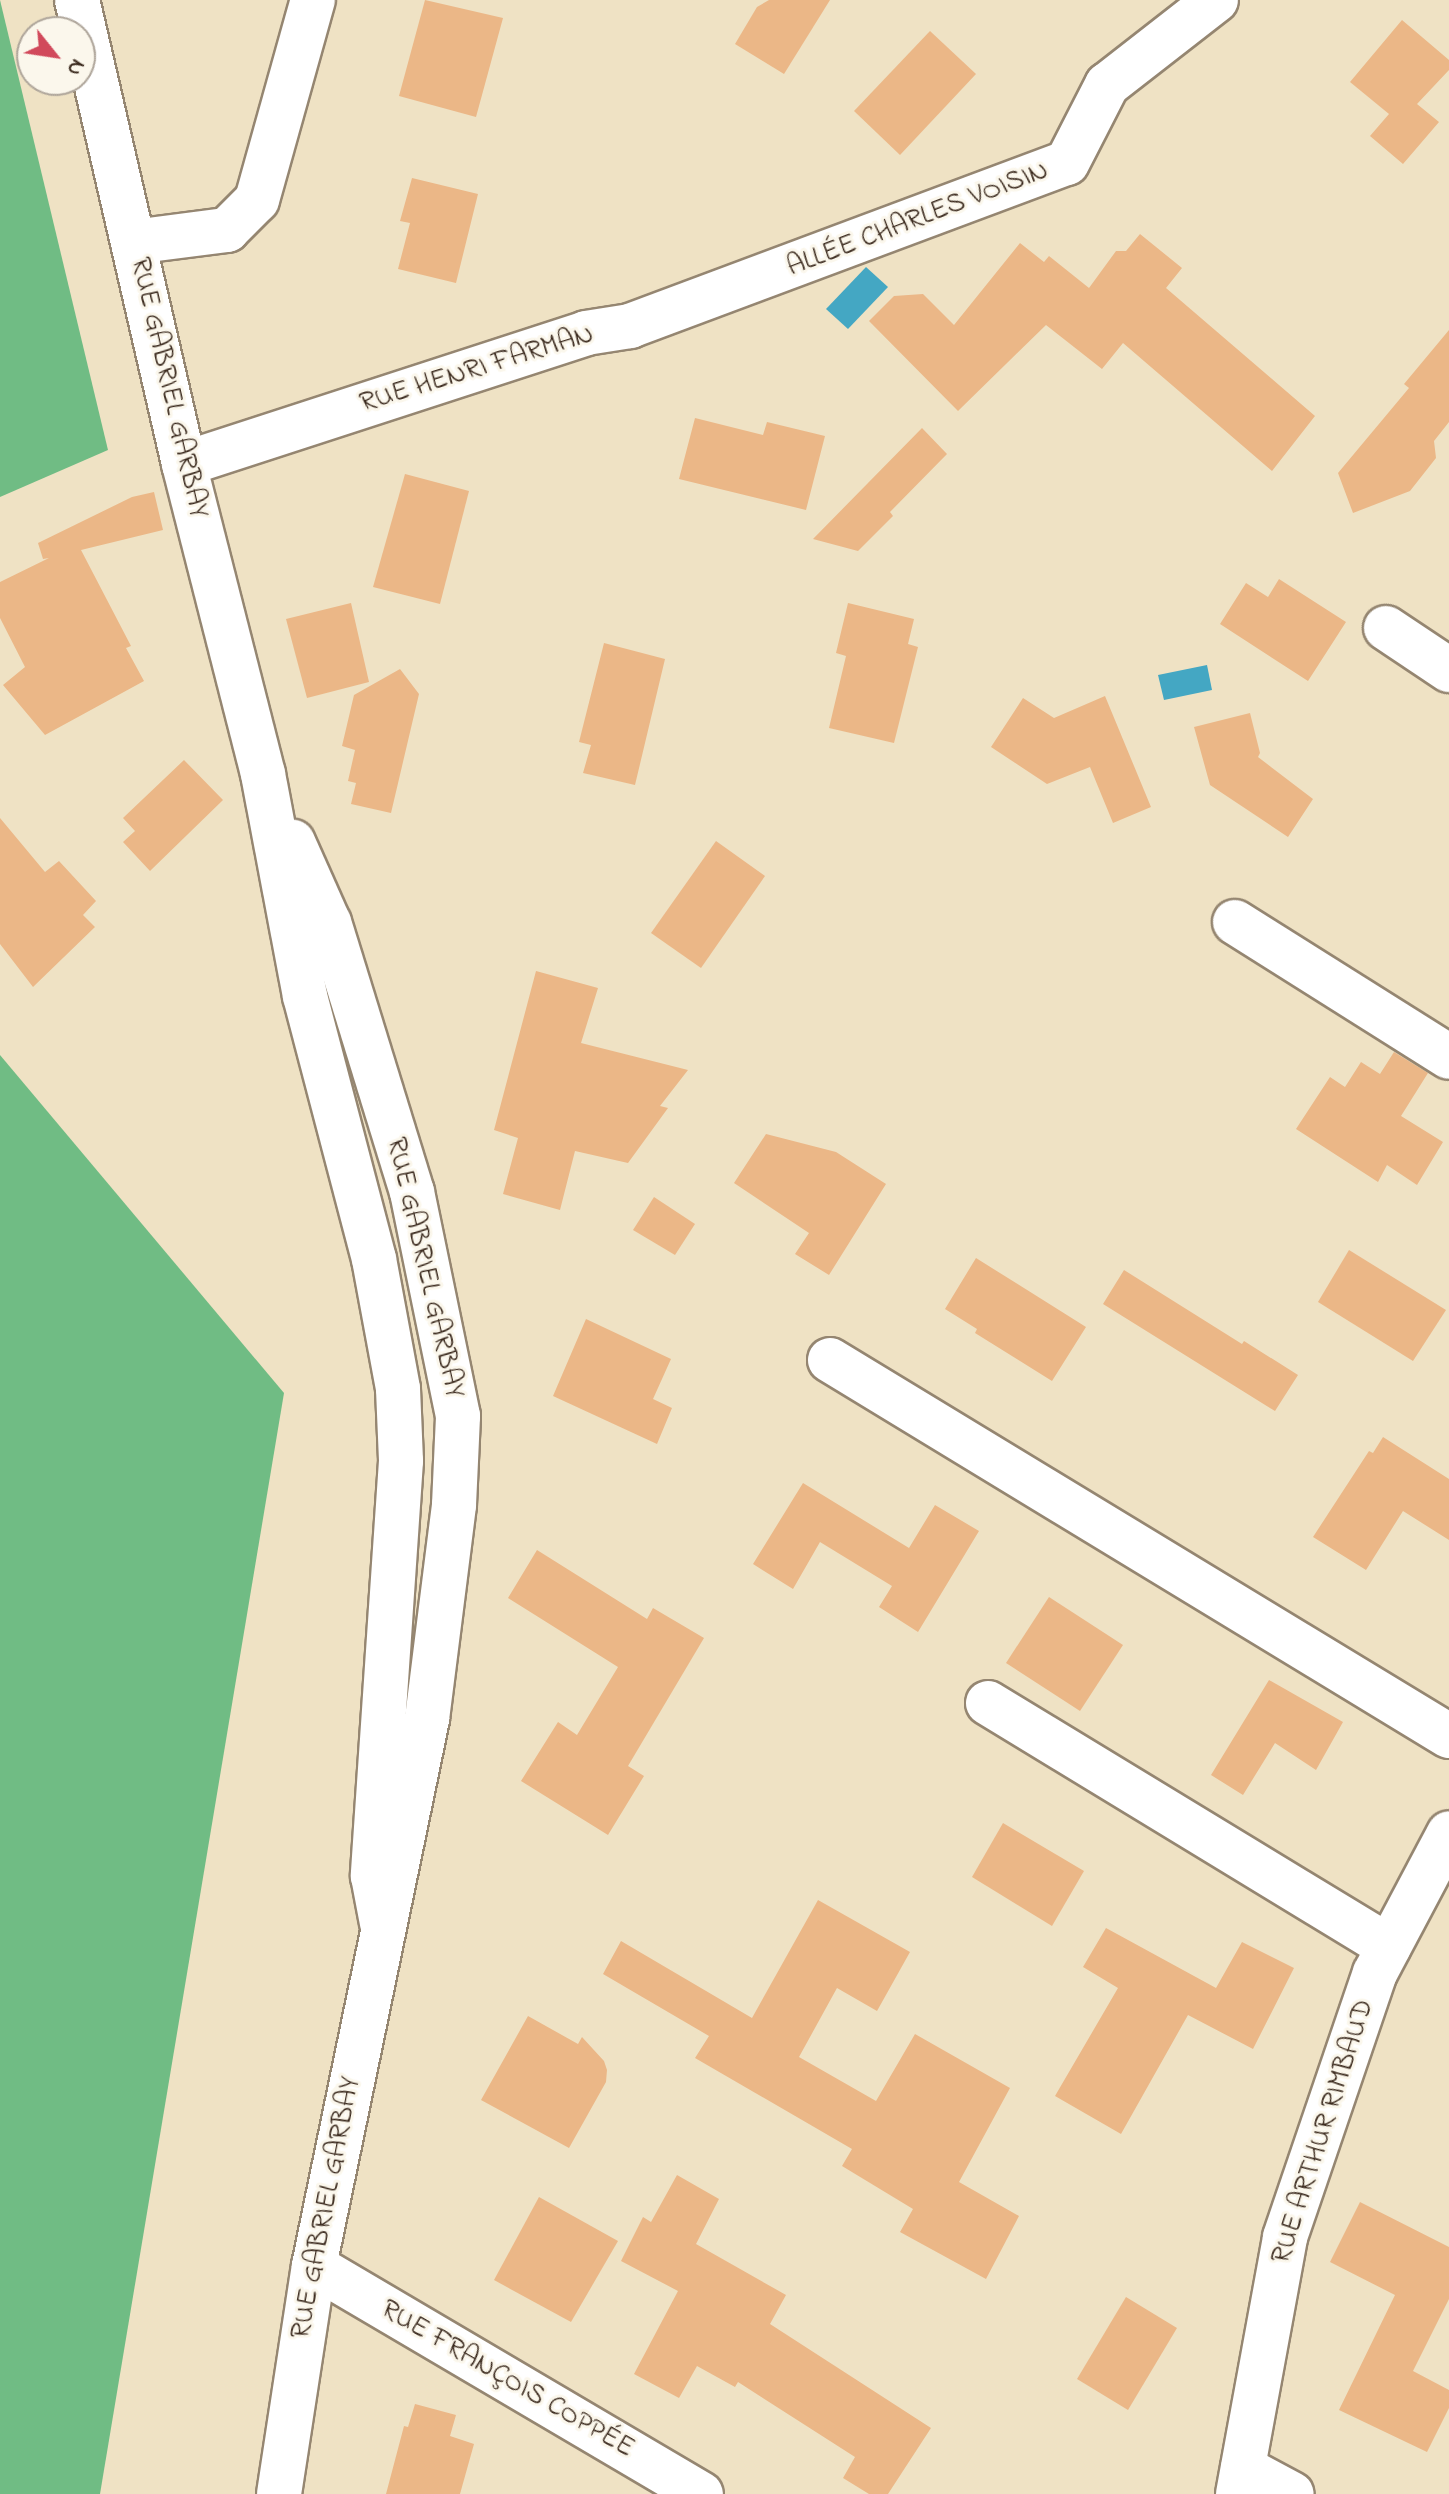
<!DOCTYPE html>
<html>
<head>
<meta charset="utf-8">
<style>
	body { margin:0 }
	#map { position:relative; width:1449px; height:2494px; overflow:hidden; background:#efe2c4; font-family:"Indie Flower",sans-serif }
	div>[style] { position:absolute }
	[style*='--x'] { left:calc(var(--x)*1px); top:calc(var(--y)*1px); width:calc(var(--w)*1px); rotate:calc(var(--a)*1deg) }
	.forest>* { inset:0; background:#70bc84 }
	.water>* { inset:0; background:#44a7c3 }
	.building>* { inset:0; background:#ebb787 }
	.roads { filter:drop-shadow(2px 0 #958671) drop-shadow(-2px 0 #958671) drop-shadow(0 2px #958671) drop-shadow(0 -2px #958671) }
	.minor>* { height:44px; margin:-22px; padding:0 22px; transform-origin:22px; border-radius:22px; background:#fff }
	span { translate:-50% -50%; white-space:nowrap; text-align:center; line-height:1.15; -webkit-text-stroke:6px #fbf7ec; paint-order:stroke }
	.street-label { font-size:28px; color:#3b2a1e }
	.north { position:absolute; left:16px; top:16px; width:80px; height:80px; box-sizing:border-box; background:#fbf7ec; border:2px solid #aea59a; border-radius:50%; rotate:120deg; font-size:22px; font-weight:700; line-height:32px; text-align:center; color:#3b2a1e }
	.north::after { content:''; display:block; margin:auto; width:28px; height:36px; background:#d1495b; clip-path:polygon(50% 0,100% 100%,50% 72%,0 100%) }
</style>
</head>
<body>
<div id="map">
	<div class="forest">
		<i style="clip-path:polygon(0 0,108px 450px,0 497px)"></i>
		<i style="clip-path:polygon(0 1055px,284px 1393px,100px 2494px,0 2494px)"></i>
	</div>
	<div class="water">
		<i style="clip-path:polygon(866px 267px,888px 287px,848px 329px,826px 309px)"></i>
		<i style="clip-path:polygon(1207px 665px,1212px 690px,1164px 700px,1158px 675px)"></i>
	</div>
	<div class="building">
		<i style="clip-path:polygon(425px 0,503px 18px,476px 117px,399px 96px)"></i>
		<i style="clip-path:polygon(769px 0,830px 0,784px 74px,735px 44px,757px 7px)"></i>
		<i style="clip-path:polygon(1402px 20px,1449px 60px,1449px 70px,1417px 104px,1439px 122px,1403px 164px,1370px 136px,1389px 114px,1350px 82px)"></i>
		<i style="clip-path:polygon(930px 31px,976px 74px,900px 155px,854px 111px)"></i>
		<i style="clip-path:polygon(412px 178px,478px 194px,456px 283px,398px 269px,410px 223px,400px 221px)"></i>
		<i style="clip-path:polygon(1140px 234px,1182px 268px,1166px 288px,1315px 416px,1272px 471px,1123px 343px,1102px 369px,1046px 325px,958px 411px,869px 321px,894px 296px,923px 294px,954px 325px,1020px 243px,1044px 262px,1049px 256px,1089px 288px,1116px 251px,1126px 251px)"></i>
		<i style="clip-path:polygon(1449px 330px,1449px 422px,1434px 441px,1436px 458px,1410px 491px,1353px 513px,1338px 473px,1409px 388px,1404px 384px)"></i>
		<i style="clip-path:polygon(695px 418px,763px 435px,767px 422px,825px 436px,806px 510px,679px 479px)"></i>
		<i style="clip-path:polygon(922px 428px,947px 454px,890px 512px,893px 516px,858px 551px,813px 539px)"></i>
		<i style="clip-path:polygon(405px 474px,469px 491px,440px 604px,373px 587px)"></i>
		<i style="clip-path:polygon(154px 492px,163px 530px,81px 550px,131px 646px,126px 648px,144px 681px,45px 735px,3px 685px,25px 667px,0 618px,0 582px,49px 558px,43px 559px,38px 543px,132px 497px)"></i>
		<i style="clip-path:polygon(1279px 579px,1346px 622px,1308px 681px,1220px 624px,1246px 583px,1268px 597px)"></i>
		<i style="clip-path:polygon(351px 603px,369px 682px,307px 698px,286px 619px)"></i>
		<i style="clip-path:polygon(848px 603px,914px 619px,908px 644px,918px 647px,894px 743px,829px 728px,846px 656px,836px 653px)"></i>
		<i style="clip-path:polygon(604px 643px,665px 659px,635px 785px,583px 773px,591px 745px,579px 742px)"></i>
		<i style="clip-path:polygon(400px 669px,419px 694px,391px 813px,351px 804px,356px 783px,348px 781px,355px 750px,342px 746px,354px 695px)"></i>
		<i style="clip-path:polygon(1105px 696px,1151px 807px,1113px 823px,1090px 767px,1047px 784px,991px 747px,1023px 698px,1054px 718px)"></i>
		<i style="clip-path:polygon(1250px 713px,1260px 753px,1258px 757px,1313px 799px,1288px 837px,1210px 785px,1194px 727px)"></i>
		<i style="clip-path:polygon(184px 760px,223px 800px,150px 871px,123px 842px,135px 831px,123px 818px)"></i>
		<i style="clip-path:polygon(0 818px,45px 872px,59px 861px,96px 901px,83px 915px,95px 927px,33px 987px,0 944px)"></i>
		<i style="clip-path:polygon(716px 841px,765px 876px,701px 968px,651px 933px)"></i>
		<i style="clip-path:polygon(536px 971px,598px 988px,581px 1043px,688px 1070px,660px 1106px,668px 1108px,628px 1163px,575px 1151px,560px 1210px,503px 1194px,518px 1138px,494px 1130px)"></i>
		<i style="clip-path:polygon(1394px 1052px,1428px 1073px,1401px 1116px,1443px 1142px,1417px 1185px,1387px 1165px,1378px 1182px,1296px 1129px,1330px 1077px,1345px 1087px,1361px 1062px,1380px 1074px)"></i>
		<i style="clip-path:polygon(766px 1134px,836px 1152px,886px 1184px,829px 1275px,795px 1254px,809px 1233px,734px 1183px)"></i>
		<i style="clip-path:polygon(654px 1197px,695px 1224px,675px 1255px,633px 1230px)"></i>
		<i style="clip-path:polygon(1349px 1250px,1446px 1310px,1413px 1361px,1318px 1302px)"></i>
		<i style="clip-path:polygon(976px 1258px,1086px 1327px,1052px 1381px,975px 1333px,977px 1329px,945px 1309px)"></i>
		<i style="clip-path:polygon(1124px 1270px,1242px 1344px,1244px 1341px,1298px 1375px,1275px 1411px,1103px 1304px)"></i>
		<i style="clip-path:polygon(586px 1319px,671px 1359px,653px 1399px,672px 1408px,657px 1444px,553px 1396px)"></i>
		<i style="clip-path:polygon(1383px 1437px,1449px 1479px,1449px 1540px,1403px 1511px,1366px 1570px,1313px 1537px,1369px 1451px,1373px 1453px)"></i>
		<i style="clip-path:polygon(803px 1483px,909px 1548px,935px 1505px,979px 1531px,918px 1632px,879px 1607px,892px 1586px,820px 1542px,793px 1589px,753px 1564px)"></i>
		<i style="clip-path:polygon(537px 1550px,647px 1619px,653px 1608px,704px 1638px,628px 1766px,644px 1776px,608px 1835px,521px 1781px,558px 1722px,577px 1735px,618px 1667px,508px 1598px)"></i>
		<i style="clip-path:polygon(1049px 1597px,1123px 1645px,1080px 1711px,1006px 1663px)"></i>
		<i style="clip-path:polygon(1269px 1680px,1343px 1722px,1316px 1770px,1275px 1743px,1243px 1795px,1211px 1775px)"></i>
		<i style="clip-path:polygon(1003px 1823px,1084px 1871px,1052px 1926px,972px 1877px)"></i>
		<i style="clip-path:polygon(818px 1900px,910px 1952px,877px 2011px,837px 1988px,799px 2057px,876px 2101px,915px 2034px,1010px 2088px,959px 2182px,1019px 2216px,986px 2279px,900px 2232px,913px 2209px,842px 2166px,852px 2149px,695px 2058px,709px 2036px,603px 1974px,621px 1941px,752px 2018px)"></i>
		<i style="clip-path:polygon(1106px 1928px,1216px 1988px,1242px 1942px,1294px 1968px,1253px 2049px,1188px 2015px,1121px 2134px,1055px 2096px,1118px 1988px,1083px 1967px)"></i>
		<i style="clip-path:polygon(528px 2016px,578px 2044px,582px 2037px,604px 2061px,607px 2070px,606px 2082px,569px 2148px,481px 2100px)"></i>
		<i style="clip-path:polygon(677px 2175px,719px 2199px,696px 2244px,786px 2295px,770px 2324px,931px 2428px,888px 2494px,869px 2494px,843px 2478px,855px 2457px,738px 2382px,735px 2387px,697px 2366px,679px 2398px,634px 2374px,678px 2291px,621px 2261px,643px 2217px,651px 2222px)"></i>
		<i style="clip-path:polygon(539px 2197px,618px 2241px,571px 2322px,494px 2280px)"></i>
		<i style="clip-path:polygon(1360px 2202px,1449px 2247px,1449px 2299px,1413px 2371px,1449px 2390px,1449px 2408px,1427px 2452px,1339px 2410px,1395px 2295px,1330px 2262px)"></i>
		<i style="clip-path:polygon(1126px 2297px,1177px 2328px,1128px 2410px,1077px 2379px)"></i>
		<i style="clip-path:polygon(415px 2404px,456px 2415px,450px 2436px,474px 2444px,460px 2494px,386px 2494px,404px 2426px,408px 2427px)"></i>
	</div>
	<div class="roads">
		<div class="minor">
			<i style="--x:77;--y:0;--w:476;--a:77"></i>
			<i style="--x:184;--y:464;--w:320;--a:75.7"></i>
			<i style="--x:263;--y:774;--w:226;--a:79.3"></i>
			<i style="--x:305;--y:996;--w:272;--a:75.3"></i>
			<i style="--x:374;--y:1259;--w:132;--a:79.5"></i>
			<i style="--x:398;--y:1389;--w:72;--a:87.6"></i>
			<i style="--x:401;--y:1461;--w:416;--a:93.9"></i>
			<i style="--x:373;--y:1876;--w:48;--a:79.2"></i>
			<i style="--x:133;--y:242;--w:95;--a:-7.3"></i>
			<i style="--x:227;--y:230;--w:42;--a:-45"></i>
			<i style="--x:257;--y:200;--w:208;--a:-74.4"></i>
			<i style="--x:184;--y:464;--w:423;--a:-18"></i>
			<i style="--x:586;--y:333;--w:45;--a:-9"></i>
			<i style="--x:630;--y:326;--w:466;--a:-20.5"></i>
			<i style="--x:1067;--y:163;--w:88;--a:-62.9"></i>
			<i style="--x:1107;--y:85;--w:138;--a:-37.9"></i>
			<i style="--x:1386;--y:628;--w:76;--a:33.7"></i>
			<i style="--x:1235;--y:922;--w:253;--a:32.2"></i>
			<i style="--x:830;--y:1360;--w:724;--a:31.28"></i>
			<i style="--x:988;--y:1703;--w:469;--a:31.3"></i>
			<i style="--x:314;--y:2266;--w:449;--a:30.5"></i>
			<i style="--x:1243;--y:2468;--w:55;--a:28"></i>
			<i style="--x:279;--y:2494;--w:231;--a:-81.3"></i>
			<i style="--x:314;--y:2266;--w:559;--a:-78.33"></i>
			<i style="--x:427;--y:1719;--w:216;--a:-82.8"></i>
			<i style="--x:454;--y:1505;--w:89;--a:-87.4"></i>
			<i style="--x:458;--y:1416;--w:229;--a:-101.6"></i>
			<i style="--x:412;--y:1192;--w:282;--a:-107.1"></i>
			<i style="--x:329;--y:923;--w:89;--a:-114"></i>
			<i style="--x:1238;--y:2494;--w:261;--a:-79.6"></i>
			<i style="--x:1285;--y:2237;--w:279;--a:-71.2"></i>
			<i style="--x:1375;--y:1973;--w:158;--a:-62.1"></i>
		</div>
	</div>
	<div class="street-label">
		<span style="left:918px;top:220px;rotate:-21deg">ALLÉE CHARLES VOISIN</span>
		<span style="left:477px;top:370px;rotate:-17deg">RUE HENRI FARMAN</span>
		<span style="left:168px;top:388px;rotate:77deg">RUE GABRIEL GARBAY</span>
		<span style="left:424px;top:1268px;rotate:77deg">RUE GABRIEL GARBAY</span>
		<span style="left:1324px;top:2132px;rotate:-72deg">RUE ARTHUR RIMBAUD</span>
		<span style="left:327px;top:2208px;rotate:-79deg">RUE GABRIEL GARBAY</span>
		<span style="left:507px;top:2380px;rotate:30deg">RUE FRANÇOIS COPPÉE</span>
	</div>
	<div class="north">N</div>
</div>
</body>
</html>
